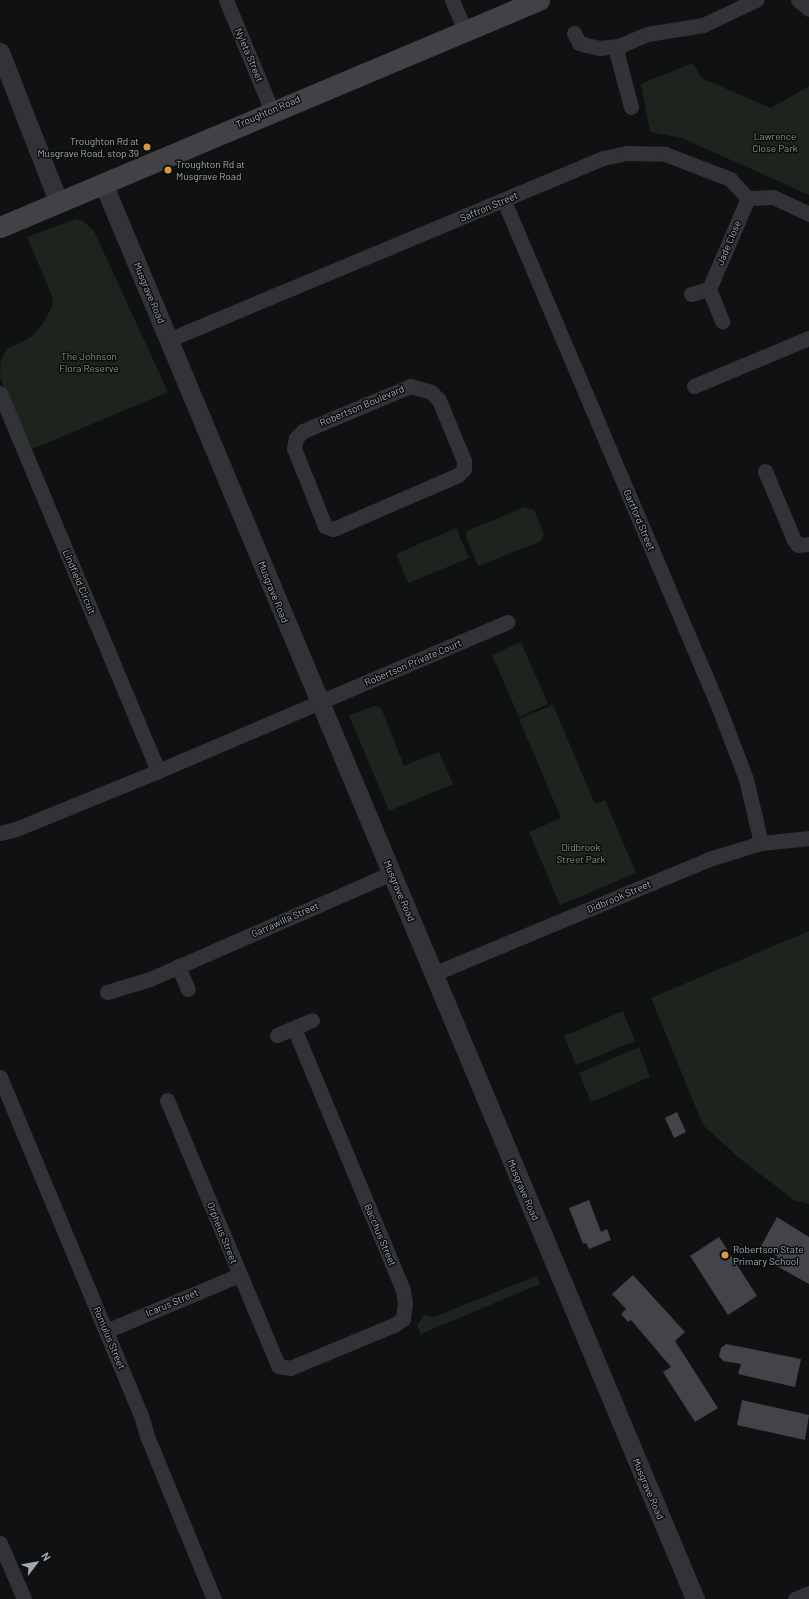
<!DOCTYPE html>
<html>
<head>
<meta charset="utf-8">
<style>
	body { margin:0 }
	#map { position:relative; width:809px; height:1599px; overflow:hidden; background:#101112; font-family:Barlow,sans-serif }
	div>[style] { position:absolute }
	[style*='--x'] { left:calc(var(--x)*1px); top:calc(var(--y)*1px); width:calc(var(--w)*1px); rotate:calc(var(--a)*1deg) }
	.green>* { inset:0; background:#1d241e }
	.building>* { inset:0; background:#424447 }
	.minor>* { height:15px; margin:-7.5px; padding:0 7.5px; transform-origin:7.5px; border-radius:7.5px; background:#323336 }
	.tertiary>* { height:19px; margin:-9.5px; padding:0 9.5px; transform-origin:9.5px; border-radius:9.5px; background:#323336 }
	.secondary>* { height:21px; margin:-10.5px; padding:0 10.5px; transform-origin:10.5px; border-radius:10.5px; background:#404246 }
	.dots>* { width:11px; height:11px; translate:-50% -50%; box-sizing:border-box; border:2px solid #0b0c0c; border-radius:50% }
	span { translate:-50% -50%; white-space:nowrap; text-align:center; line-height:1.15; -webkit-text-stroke:3px #0b0c0c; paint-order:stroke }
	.street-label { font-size:10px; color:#a3a9b1 }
	.park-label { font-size:10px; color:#7e997d }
	.poi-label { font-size:10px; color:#a3a9b1 }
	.right { translate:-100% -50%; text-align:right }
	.left { translate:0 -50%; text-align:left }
	.north { position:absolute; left:16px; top:1543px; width:40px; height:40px; -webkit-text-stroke:3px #0b0c0c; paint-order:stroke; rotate:58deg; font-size:11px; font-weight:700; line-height:16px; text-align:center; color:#a3a9b1 }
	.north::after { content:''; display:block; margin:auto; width:14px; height:18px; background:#a3a9b1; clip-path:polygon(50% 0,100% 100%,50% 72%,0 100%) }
</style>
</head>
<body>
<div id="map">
	<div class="green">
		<i style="clip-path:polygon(693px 63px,701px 78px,771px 108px,809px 86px,809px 195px,682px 138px,650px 132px,641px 84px)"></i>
		<i style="clip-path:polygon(76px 219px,83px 221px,94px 231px,168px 392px,30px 450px,0 377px,1px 360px,7px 349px,30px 338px,42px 325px,51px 309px,53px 298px,27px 237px)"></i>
		<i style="clip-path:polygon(524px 507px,534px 510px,544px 534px,541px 541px,478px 566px,466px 537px,467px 531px)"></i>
		<i style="clip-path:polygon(456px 528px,469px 558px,408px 583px,396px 554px)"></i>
		<i style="clip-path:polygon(521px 642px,548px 704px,519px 717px,492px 655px)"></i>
		<i style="clip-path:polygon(553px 705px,595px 804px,605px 800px,636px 873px,560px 905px,529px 832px,561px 818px,519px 719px)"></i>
		<i style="clip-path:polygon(375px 706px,381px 708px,404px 766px,439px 752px,453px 784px,389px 811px,349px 715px)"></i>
		<i style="clip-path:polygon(809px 931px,809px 1204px,794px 1200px,739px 1158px,703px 1125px,651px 998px)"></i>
		<i style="clip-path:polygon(623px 1011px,635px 1041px,576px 1065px,564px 1036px)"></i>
		<i style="clip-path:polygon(639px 1047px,650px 1077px,591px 1102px,579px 1073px)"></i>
		<i style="clip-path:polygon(537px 1276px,540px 1284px,421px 1334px,417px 1325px,424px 1315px,434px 1317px)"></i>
	</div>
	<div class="building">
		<i style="clip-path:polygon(677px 1112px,686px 1132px,674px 1138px,665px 1118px)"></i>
		<i style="clip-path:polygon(589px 1200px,601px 1232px,607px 1229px,611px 1240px,589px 1249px,586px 1243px,583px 1244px,569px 1208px)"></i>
		<i style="clip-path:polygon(777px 1217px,809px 1237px,809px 1284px,773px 1264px,778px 1257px,761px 1246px)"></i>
		<i style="clip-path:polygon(719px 1237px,757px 1296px,728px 1315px,690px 1256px)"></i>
		<i style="clip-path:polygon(633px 1275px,685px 1332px,675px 1341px,718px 1408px,695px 1422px,663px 1372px,671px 1367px,631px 1320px,628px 1322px,621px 1314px,626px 1309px,612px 1294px)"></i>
		<i style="clip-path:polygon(726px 1344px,801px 1359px,795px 1387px,738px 1374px,741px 1364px,723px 1361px,719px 1356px,721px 1348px)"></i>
		<i style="clip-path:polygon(742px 1400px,809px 1415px,805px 1440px,737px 1425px)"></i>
	</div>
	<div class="minor">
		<i style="--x:226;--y:0;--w:120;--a:67.5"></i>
		<i style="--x:452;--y:0;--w:34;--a:67"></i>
		<i style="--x:798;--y:0;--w:14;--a:39"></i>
		<i style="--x:574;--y:33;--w:11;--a:63"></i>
		<i style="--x:579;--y:43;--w:7;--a:16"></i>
		<i style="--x:586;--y:45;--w:13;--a:13"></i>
		<i style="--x:599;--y:48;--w:20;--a:-6"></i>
		<i style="--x:631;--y:107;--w:55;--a:-104.8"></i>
		<i style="--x:617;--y:54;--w:8;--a:-76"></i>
		<i style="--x:619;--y:46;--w:30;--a:-23"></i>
		<i style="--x:647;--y:34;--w:57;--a:-9.1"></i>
		<i style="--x:703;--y:25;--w:59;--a:-25.3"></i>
		<i style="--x:504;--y:201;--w:551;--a:67.02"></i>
		<i style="--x:719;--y:708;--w:76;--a:69.2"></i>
		<i style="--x:746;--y:779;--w:66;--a:76.8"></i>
		<i style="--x:709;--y:289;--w:99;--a:-66.8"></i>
		<i style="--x:691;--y:294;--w:19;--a:-16"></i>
		<i style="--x:709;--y:289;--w:35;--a:68"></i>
		<i style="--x:168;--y:340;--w:472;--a:-22.7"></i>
		<i style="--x:603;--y:158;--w:24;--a:-12"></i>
		<i style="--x:626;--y:153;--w:39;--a:1"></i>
		<i style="--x:665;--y:154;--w:70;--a:21"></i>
		<i style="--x:730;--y:179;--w:26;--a:47"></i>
		<i style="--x:748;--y:198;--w:25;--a:-2"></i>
		<i style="--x:773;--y:197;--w:40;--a:25"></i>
		<i style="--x:410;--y:386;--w:22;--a:16"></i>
		<i style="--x:431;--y:392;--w:11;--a:45"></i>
		<i style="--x:439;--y:400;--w:66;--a:67.7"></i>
		<i style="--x:464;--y:461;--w:8;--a:90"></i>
		<i style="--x:464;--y:469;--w:8;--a:135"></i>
		<i style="--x:458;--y:475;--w:136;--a:156.6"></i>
		<i style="--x:333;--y:529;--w:9;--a:-159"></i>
		<i style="--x:325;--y:526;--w:84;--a:-111.7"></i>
		<i style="--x:294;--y:448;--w:10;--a:-79"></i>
		<i style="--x:296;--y:438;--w:10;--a:-45"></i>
		<i style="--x:303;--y:431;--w:116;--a:-22.8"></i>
		<i style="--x:694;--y:386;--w:125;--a:-22.7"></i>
		<i style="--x:0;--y:393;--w:410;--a:67.3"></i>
		<i style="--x:765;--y:471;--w:75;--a:67.2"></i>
		<i style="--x:794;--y:540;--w:6;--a:51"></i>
		<i style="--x:798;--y:545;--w:11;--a:-5"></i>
		<i style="--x:0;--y:833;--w:16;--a:-14"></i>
		<i style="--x:16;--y:829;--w:153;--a:-22.2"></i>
		<i style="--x:158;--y:771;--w:380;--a:-23.1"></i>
		<i style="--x:178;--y:966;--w:25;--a:67"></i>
		<i style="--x:433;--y:974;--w:299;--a:-22.6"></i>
		<i style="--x:709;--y:859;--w:54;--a:-17.1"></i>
		<i style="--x:761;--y:843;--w:48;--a:-5.9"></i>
		<i style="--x:107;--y:992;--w:45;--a:-16.8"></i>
		<i style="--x:150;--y:979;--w:263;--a:-23.7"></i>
		<i style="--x:277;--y:1035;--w:38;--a:-23"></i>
		<i style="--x:0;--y:1077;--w:366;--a:67.4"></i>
		<i style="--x:141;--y:1415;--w:22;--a:74"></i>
		<i style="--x:147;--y:1436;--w:176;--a:67.7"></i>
		<i style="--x:167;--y:1100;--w:288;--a:67.3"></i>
		<i style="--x:278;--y:1366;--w:12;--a:9"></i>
		<i style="--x:290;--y:1368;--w:113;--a:-22.5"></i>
		<i style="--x:394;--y:1325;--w:11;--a:-34"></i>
		<i style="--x:403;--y:1319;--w:16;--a:-83"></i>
		<i style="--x:405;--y:1303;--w:13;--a:-99"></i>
		<i style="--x:403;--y:1290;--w:284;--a:-112.6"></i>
		<i style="--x:106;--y:1331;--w:144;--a:-22.8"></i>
		<i style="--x:0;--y:1543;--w:61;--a:66.8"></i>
		<i style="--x:795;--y:1599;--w:15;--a:-23"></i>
	</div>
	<div class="tertiary">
		<i style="--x:0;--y:52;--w:162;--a:68.7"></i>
		<i style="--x:103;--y:183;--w:1535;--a:67.31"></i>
	</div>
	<div class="secondary">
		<i style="--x:0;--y:227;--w:585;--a:-22.84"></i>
	</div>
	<div class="dots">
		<i style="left:147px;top:147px;background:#d99741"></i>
		<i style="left:168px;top:170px;background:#d99741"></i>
		<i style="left:725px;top:1255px;background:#d99741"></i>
	</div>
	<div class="street-label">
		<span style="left:249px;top:55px;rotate:67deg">Nyleta Street</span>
		<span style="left:268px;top:112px;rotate:-23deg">Troughton Road</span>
		<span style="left:489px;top:207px;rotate:-23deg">Saffron Street</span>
		<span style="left:729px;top:243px;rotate:-67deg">Jade Close</span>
		<span style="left:149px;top:293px;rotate:67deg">Musgrave Road</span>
		<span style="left:362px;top:406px;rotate:-23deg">Robertson Boulevard</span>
		<span style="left:639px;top:520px;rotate:67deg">Gartford Street</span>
		<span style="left:79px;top:582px;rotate:67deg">Lindfield Circuit</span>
		<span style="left:273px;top:592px;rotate:68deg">Musgrave Road</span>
		<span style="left:413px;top:663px;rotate:-23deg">Robertson Private Court</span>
		<span style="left:399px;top:891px;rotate:67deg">Musgrave Road</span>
		<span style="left:619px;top:897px;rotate:-23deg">Didbrook Street</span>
		<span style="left:285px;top:920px;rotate:-24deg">Garrawilla Street</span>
		<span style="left:523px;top:1190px;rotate:67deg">Musgrave Road</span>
		<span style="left:222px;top:1233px;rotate:68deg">Orpheus Street</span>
		<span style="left:380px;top:1235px;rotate:67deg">Bacchus Street</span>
		<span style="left:172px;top:1303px;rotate:-23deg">Icarus Street</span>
		<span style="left:109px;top:1338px;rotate:67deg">Romulus Street</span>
		<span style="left:648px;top:1489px;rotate:67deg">Musgrave Road</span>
	</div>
	<div class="park-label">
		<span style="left:775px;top:142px">Lawrence<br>Close Park</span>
		<span style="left:89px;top:362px">The Johnson<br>Flora Reserve</span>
		<span style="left:581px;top:853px">Didbrook<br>Street Park</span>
	</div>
	<div class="poi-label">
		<span class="right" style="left:139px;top:147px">Troughton Rd at<br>Musgrave Road, stop 39</span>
		<span class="left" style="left:176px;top:170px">Troughton Rd at<br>Musgrave Road</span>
		<span class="left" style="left:733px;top:1255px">Robertson State<br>Primary School</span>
	</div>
	<div class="north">N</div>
</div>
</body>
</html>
